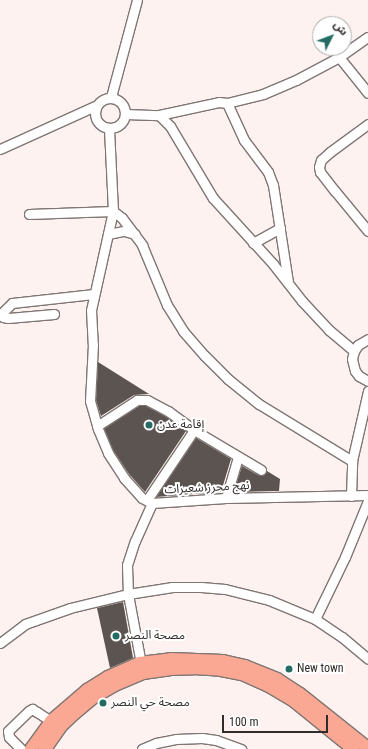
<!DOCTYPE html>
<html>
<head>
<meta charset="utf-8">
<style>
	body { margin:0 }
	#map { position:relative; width:368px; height:749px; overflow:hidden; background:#fdf2ef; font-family:"Roboto Condensed","Noto Sans Arabic",sans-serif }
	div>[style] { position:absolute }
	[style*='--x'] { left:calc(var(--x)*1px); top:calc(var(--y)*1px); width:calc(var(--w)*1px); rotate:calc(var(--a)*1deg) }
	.building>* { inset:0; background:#5c5451 }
	.roads { filter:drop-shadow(1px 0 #7f7673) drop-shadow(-1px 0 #7f7673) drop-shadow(0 1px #7f7673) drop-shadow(0 -1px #7f7673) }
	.minor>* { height:9px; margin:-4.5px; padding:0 4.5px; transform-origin:4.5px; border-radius:4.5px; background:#fff }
	.minor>.ring { margin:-4.5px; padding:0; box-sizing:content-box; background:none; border:9px solid #fff; border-radius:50% }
	.major>* { height:12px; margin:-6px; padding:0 6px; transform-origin:6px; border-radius:6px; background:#faa793 }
	.dots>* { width:11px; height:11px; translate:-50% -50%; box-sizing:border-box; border:2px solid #fff; border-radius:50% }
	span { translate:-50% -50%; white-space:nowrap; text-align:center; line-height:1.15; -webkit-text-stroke:4px #fff; paint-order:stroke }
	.poi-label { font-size:12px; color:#302c2b }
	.left { translate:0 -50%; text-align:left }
	.street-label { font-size:12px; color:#302c2b }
	.north { position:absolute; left:312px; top:16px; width:40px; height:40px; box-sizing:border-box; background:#fff; border:1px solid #acabaa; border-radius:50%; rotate:48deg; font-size:11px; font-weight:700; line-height:16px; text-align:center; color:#302c2b }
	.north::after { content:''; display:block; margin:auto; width:14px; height:18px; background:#236c64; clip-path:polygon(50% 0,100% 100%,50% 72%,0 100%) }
	.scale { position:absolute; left:222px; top:715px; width:106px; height:18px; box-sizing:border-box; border:2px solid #302c2b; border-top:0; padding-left:5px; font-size:12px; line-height:14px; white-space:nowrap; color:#302c2b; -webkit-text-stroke:3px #fff; paint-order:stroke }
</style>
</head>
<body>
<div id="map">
	<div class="building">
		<i style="clip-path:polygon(98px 362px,149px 394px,134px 395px,101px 416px,96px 400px)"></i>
		<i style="clip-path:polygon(139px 406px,146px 406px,165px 416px,186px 431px,145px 492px,129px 474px,113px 450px,104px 428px)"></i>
		<i style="clip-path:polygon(196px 438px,231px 459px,221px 492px,156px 497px)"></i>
		<i style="clip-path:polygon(242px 466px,258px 475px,264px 475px,267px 471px,280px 479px,279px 491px,234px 492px)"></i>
		<i style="clip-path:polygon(123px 602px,133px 658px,110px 668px,97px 608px)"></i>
	</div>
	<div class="roads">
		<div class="minor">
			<i style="--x:339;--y:57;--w:46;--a:51.1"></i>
			<i style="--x:111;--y:97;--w:100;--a:-75"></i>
			<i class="ring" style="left:95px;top:98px;width:21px;height:21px"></i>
			<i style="--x:227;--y:103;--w:37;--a:-14"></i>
			<i style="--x:263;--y:94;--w:36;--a:-23"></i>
			<i style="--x:296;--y:80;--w:49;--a:-28.1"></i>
			<i style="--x:339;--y:57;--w:35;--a:-35"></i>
			<i style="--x:125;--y:114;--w:34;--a:2"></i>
			<i style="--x:159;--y:115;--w:61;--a:-12.2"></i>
			<i style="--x:219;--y:102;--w:8;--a:7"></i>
			<i style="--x:227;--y:103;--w:41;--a:65.3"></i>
			<i style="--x:244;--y:140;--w:40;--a:53"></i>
			<i style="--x:268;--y:172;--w:14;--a:69"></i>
			<i style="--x:273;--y:185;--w:98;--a:81.2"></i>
			<i style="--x:159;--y:115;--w:16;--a:45"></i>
			<i style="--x:170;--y:126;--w:84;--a:59.2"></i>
			<i style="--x:213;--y:198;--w:89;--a:47.7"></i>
			<i style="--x:273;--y:264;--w:47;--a:51.9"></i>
			<i style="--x:302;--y:301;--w:40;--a:47"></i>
			<i style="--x:329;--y:330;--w:33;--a:40"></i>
			<i style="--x:368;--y:124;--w:47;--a:143.6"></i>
			<i style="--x:330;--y:152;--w:12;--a:138"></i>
			<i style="--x:321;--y:160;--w:7;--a:106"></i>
			<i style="--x:319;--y:167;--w:5;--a:79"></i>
			<i style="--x:320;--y:172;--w:24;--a:52"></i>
			<i style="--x:335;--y:191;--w:52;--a:50.5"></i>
			<i style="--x:109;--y:129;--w:82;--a:87.2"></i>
			<i style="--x:113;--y:211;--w:101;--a:102.5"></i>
			<i style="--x:91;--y:310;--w:34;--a:87"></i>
			<i style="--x:93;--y:344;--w:57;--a:93"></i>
			<i style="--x:90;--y:401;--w:29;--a:74"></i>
			<i style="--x:98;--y:429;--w:26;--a:67"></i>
			<i style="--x:108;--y:453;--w:30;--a:57"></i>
			<i style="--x:124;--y:478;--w:27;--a:48"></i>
			<i style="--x:142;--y:498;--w:11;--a:27"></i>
			<i style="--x:0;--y:149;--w:104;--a:-24.4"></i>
			<i style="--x:29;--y:214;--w:84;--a:-2"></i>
			<i style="--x:113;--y:211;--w:11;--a:38"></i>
			<i style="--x:122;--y:218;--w:34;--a:53"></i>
			<i style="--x:142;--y:245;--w:65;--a:67.4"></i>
			<i style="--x:167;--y:305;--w:31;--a:58"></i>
			<i style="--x:183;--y:331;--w:33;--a:49"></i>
			<i style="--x:205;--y:356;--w:33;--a:45"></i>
			<i style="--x:228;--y:379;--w:40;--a:39"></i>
			<i style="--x:259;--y:404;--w:109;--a:31.5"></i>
			<i style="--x:108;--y:234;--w:16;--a:-11"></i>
			<i style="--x:124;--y:231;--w:11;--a:15"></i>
			<i style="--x:253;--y:243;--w:31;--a:-29"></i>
			<i style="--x:54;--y:314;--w:46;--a:175"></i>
			<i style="--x:8;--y:318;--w:5;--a:-169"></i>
			<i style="--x:3;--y:317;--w:4;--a:-104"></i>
			<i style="--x:2;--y:313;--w:14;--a:-45"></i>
			<i style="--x:12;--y:303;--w:82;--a:-6.3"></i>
			<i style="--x:368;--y:339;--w:12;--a:149"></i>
			<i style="--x:358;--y:345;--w:7;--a:124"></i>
			<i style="--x:354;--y:351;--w:8;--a:104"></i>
			<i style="--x:352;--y:359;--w:12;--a:76"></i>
			<i style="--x:355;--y:371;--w:6;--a:51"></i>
			<i style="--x:359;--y:376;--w:10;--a:29"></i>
			<i style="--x:97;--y:426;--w:48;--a:-33"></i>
			<i style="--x:137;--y:400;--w:10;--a:0"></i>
			<i style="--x:147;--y:400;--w:24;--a:28"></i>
			<i style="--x:168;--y:411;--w:32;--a:36"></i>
			<i style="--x:194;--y:430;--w:78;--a:30.8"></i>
			<i style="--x:351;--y:496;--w:35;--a:-88"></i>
			<i style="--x:352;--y:461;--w:72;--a:-77.1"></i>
			<i style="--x:226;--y:498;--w:43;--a:-73.7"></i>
			<i style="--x:147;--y:500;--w:84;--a:-56.1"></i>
			<i style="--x:315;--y:619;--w:69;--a:-64.2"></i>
			<i style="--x:345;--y:557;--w:61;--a:-67.7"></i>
			<i style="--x:0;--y:643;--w:31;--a:-37"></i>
			<i style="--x:25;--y:624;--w:48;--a:-19.6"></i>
			<i style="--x:70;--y:608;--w:60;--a:-13.6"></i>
			<i style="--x:128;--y:594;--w:45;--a:-9"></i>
			<i style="--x:172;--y:587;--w:29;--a:0"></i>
			<i style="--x:201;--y:587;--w:24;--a:5"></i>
			<i style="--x:225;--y:589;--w:45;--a:14"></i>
			<i style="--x:269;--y:600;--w:50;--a:22.4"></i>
			<i style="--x:315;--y:619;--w:32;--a:34"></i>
			<i style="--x:342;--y:637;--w:34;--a:40"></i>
			<i style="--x:142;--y:669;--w:76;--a:-100.6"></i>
			<i style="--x:128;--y:594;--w:29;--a:-92"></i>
			<i style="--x:127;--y:565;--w:25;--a:-72"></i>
			<i style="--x:135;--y:541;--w:42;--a:-65.9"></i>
			<i style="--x:152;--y:503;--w:74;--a:-3.9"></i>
			<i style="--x:226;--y:498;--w:142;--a:-1.2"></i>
			<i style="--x:21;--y:749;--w:17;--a:-135"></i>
			<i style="--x:9;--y:737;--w:6;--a:-99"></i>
			<i style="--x:8;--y:731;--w:29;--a:-44"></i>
			<i style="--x:29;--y:711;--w:4;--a:-34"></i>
			<i style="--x:32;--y:709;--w:6;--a:31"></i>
			<i style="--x:37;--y:712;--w:17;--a:33"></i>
			<i style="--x:142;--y:749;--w:15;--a:-23"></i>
			<i style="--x:156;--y:743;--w:20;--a:-11"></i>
			<i style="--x:176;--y:739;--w:26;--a:-2"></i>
			<i style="--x:202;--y:738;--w:14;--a:8"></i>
			<i style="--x:216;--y:740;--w:27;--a:20"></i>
		</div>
		<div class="major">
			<i style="--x:31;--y:749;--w:34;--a:-54"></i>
			<i style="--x:51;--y:721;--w:48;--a:-40.7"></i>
			<i style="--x:87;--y:690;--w:25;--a:-32"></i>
			<i style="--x:108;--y:677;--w:35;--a:-24"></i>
			<i style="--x:140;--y:663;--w:31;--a:-7"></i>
			<i style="--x:171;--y:659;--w:52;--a:2.2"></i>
			<i style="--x:223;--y:661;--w:23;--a:13"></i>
			<i style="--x:245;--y:666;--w:35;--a:22"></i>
			<i style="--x:277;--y:679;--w:27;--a:33"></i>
			<i style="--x:300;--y:694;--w:87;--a:38.5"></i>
			<i style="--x:45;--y:749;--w:29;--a:-55"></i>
			<i style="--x:62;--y:725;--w:18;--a:-43"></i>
			<i style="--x:75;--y:713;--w:25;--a:-40"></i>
			<i style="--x:94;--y:697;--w:24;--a:-30"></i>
			<i style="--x:115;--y:685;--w:30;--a:-23"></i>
			<i style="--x:143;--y:673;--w:27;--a:-8"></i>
			<i style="--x:170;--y:669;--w:24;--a:-2"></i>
			<i style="--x:194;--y:668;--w:27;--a:4"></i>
			<i style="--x:221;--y:670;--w:21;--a:11"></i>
			<i style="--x:242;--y:674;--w:30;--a:24"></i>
			<i style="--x:269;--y:686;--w:29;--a:31"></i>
			<i style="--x:294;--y:701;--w:76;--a:39.1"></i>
		</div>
	</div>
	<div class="dots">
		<i style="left:149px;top:425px;background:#236c64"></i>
		<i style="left:116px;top:636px;background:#236c64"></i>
		<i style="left:289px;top:669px;background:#236c64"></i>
		<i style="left:103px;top:703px;background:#236c64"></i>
	</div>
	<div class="poi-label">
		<span class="left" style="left:157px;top:425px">إقامة عدن</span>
		<span class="left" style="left:125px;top:636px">مصحة النصر</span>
		<span class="left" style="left:297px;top:669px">New town</span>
		<span class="left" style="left:111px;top:703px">مصحة حي النصر</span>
	</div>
	<div class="street-label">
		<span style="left:207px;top:488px;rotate:-3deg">نهج محرز شعيرات</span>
	</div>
	<div class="north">ش</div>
	<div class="scale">100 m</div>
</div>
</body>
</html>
